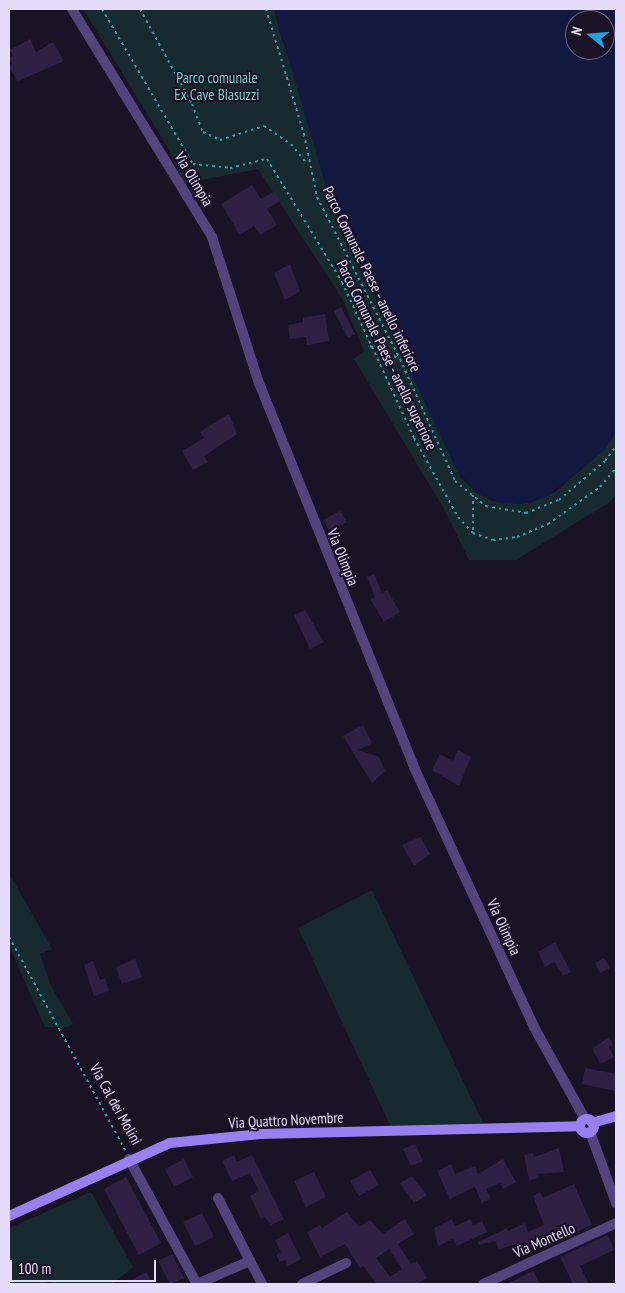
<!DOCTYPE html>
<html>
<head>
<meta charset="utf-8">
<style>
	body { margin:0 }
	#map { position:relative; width:625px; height:1293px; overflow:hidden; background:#1a1325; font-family:"PT Sans Narrow",sans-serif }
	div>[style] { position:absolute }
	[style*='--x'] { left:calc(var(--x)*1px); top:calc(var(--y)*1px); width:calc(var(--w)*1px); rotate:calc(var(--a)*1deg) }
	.green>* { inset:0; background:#172a2f }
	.water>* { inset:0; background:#121840 }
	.building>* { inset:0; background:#302144 }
	.path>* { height:2px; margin-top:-1px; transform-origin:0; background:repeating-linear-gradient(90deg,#4099aa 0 2.5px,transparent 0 6.5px) }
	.minor>* { height:10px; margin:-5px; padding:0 5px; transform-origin:5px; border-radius:5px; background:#53447e }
	.tertiary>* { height:10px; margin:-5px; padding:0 5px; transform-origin:5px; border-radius:5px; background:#53447e }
	.secondary>* { height:10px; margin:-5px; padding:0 5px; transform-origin:5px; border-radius:5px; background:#9a7fee }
	.secondary>.ring { margin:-5px; padding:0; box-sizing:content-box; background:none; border:10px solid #9a7fee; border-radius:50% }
	span { translate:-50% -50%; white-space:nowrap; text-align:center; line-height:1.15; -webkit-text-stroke:4px #1a1325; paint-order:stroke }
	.park-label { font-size:15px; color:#71d2ce }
	.street-label { font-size:15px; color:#e6dcfa }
	.frame { position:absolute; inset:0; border:10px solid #e6dcfa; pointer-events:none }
	.north { position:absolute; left:565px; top:10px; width:50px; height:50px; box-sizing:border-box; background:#1a1325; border:1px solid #6c637a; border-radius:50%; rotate:287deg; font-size:14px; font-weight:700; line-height:20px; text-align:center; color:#e6dcfa }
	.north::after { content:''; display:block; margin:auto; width:18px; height:22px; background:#21a4e1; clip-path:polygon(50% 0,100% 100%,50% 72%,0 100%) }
	.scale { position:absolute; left:10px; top:1260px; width:146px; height:22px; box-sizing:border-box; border:2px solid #e6dcfa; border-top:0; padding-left:6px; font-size:15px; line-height:18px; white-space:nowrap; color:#e6dcfa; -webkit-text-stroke:4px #1a1325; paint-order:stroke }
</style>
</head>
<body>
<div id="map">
	<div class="green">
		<i style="clip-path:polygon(83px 9px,274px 9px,281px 37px,461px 478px,479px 494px,493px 501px,521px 504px,533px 502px,555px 492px,604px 450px,616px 432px,616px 495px,610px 502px,516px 560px,469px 560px,443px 507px,354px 359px,364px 351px,343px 300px,258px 169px,184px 183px,168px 148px)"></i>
		<i style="clip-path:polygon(9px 873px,52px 949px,40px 954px,50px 984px,73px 1024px,67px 1027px,45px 1027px,9px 946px)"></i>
		<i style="clip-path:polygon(372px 890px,483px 1123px,391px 1127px,298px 928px)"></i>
		<i style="clip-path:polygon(91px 1192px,133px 1267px,112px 1284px,53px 1284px,51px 1280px,44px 1284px,9px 1284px,9px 1228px)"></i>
	</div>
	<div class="water">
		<i style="clip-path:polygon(evenodd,274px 9px,616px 9px,616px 432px,604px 450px,548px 496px,521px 504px,501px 503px,479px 494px,457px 471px,329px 197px,274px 9px,575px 20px,605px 20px,605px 50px,575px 50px,575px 20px)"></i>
	</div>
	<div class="building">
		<i style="clip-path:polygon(30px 39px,36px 52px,53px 42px,64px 61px,18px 81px,9px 68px,12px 64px,9px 58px,13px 56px,10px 50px)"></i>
		<i style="clip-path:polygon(252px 185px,261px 199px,275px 191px,280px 201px,267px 209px,277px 225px,260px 235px,254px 226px,240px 235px,221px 204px)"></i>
		<i style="clip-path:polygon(290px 264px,300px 291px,285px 300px,274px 273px)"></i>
		<i style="clip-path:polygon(341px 307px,355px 334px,348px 338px,334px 311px)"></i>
		<i style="clip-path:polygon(325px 314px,329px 341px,307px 345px,306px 337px,290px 339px,288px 325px,303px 322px,303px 318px)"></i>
		<i style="clip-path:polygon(229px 414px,237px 434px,204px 456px,208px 462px,193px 470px,182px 451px,204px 438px,200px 432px)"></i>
		<i style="clip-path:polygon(340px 511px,347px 522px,330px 531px,323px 520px)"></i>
		<i style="clip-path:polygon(374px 574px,382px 593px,387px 590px,400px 612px,384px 622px,370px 599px,375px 597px,367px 577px)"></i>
		<i style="clip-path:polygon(305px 610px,324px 642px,310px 649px,294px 615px)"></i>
		<i style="clip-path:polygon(363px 725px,372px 743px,358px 750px,379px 757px,385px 771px,372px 783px,343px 736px)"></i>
		<i style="clip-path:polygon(458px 750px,471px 757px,459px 786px,432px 770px,440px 754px,453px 761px)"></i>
		<i style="clip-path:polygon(421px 837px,430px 854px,414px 866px,402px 845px)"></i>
		<i style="clip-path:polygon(555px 942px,571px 972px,563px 976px,554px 962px,545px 967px,538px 952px)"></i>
		<i style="clip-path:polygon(604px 958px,610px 968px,600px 973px,595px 963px)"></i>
		<i style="clip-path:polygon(135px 959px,142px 977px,122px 984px,116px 967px)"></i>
		<i style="clip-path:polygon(93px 961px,100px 980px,105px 978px,109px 991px,94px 996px,84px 965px)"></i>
		<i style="clip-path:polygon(609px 1037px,613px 1045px,609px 1047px,614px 1057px,601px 1064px,592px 1049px)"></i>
		<i style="clip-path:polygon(585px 1068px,616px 1074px,616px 1091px,582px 1084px)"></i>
		<i style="clip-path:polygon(415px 1144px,423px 1161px,411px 1166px,403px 1149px)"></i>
		<i style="clip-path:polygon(559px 1148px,564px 1172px,538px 1174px,539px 1178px,529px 1180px,524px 1155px,533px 1153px,534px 1157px)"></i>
		<i style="clip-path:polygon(234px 1155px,237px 1162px,252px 1155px,284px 1219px,271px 1225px,265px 1217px,261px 1219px,250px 1196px,259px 1191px,250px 1173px,232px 1181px,222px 1161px)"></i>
		<i style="clip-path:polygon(184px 1159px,193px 1177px,174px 1187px,165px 1169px)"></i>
		<i style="clip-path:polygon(503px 1159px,516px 1182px,503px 1189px,500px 1183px,486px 1189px,491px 1199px,482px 1203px,475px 1187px,450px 1199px,437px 1171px,451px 1164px,455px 1174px,475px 1166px,478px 1174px)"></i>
		<i style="clip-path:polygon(370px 1170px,379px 1185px,359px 1196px,350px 1181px)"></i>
		<i style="clip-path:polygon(314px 1172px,326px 1197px,306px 1207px,294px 1181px)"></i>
		<i style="clip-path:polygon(412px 1176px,427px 1195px,414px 1203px,400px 1183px)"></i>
		<i style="clip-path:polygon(126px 1177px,161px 1243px,139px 1255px,104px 1189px)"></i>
		<i style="clip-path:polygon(574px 1184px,592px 1225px,576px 1232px,573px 1225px,527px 1249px,524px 1242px,499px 1249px,495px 1241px,479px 1245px,478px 1242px,507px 1228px,508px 1231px,525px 1223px,528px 1232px,544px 1225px,533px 1196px,540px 1192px,543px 1198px)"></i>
		<i style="clip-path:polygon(evenodd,347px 1212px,359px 1227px,370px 1220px,383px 1234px,405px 1219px,414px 1234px,398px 1244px,411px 1264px,417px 1261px,427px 1278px,416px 1284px,377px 1284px,363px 1266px,360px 1268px,345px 1244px,320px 1257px,307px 1232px,320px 1225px,322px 1228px,347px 1212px,389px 1249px,402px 1269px,390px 1277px,376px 1258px,389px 1249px)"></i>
		<i style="clip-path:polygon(202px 1213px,214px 1237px,195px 1246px,183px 1222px)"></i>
		<i style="clip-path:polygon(452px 1219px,455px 1226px,471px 1219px,473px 1225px,482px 1221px,487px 1232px,457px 1246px,453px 1239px,438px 1246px,434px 1228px)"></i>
		<i style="clip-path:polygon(288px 1233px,301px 1259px,288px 1266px,285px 1260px,280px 1262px,276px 1255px,281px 1252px,275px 1240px)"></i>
		<i style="clip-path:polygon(608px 1235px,614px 1250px,580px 1266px,589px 1284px,573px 1284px,560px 1257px)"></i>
		<i style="clip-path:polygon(172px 1254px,184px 1278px,170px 1284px,158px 1261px)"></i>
		<i style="clip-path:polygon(533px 1271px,540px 1284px,507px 1284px)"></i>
		<i style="clip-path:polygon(146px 1272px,153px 1284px,125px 1284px)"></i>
	</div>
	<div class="path">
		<i style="--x:102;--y:9;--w:180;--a:59.6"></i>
		<i style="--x:193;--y:164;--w:37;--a:6"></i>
		<i style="--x:230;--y:168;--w:38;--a:-14"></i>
		<i style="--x:267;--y:159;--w:144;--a:58.6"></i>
		<i style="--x:342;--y:282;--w:172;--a:65.2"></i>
		<i style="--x:414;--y:438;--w:90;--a:60.9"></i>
		<i style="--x:458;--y:517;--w:22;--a:47"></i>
		<i style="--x:473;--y:533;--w:21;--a:19"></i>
		<i style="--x:493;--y:540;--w:24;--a:-7"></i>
		<i style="--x:517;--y:537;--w:34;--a:-23"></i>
		<i style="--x:548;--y:524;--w:64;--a:-35.4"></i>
		<i style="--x:600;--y:487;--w:25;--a:-50"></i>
		<i style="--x:140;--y:9;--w:108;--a:61.3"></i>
		<i style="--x:192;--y:104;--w:30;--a:69"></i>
		<i style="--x:203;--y:132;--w:19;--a:25"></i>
		<i style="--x:220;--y:140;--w:46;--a:-17.7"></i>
		<i style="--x:264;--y:126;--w:32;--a:34"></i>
		<i style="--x:291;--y:144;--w:26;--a:51"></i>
		<i style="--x:266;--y:9;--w:131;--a:73.1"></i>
		<i style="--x:304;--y:134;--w:64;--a:78.3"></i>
		<i style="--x:317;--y:197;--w:182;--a:62.9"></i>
		<i style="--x:400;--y:359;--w:134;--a:65.7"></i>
		<i style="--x:455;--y:481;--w:40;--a:39"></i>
		<i style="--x:486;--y:506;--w:41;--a:9.9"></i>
		<i style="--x:526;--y:513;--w:35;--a:-22"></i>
		<i style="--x:559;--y:500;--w:60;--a:-40.3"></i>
		<i style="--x:605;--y:461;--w:19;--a:-54"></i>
		<i style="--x:370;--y:346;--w:33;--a:23"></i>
		<i style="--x:473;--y:495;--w:38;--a:90"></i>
		<i style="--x:9;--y:937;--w:243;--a:61.4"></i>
	</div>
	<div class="minor">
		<i style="--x:72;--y:9;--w:268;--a:58.4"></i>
		<i style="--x:212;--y:237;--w:153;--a:72.2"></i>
		<i style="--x:259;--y:383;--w:412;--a:68"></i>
		<i style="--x:413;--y:765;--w:289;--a:65.2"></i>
		<i style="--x:534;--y:1027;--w:105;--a:61"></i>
		<i style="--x:129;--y:1159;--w:142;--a:61.5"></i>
		<i style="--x:218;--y:1198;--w:71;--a:63.1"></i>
		<i style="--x:197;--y:1284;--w:58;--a:-23.5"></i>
		<i style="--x:250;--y:1261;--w:26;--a:62"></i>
		<i style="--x:302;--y:1284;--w:49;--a:-25.5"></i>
		<i style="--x:483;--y:1284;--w:146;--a:-24.6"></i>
	</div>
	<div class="tertiary">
		<i style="--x:590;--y:1132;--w:76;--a:69.9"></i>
	</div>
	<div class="secondary">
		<i class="ring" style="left:580px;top:1119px;width:4px;height:4px"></i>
		<i style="--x:592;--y:1123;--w:25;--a:-16"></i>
		<i style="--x:9;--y:1216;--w:177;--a:-24.4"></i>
		<i style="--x:170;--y:1143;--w:90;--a:-5.7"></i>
		<i style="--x:260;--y:1134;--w:320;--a:-1.4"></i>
	</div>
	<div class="park-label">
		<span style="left:217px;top:86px">Parco comunale<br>Ex Cave Biasuzzi</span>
	</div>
	<div class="street-label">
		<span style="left:194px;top:179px;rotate:59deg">Via Olimpia</span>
		<span style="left:372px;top:279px;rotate:64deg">Parco Comunale Paese - anello inferiore</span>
		<span style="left:387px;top:355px;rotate:64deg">Parco Comunale Paese - anello superiore</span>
		<span style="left:343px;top:557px;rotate:68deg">Via Olimpia</span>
		<span style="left:504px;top:927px;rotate:65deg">Via Olimpia</span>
		<span style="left:116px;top:1104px;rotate:61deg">Via Cal dei Molini</span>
		<span style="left:286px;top:1120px;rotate:-3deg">Via Quattro Novembre</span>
		<span style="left:544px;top:1240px;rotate:-24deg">Via Montello</span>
	</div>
	<div class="frame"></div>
	<div class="north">N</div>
	<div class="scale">100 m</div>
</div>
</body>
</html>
